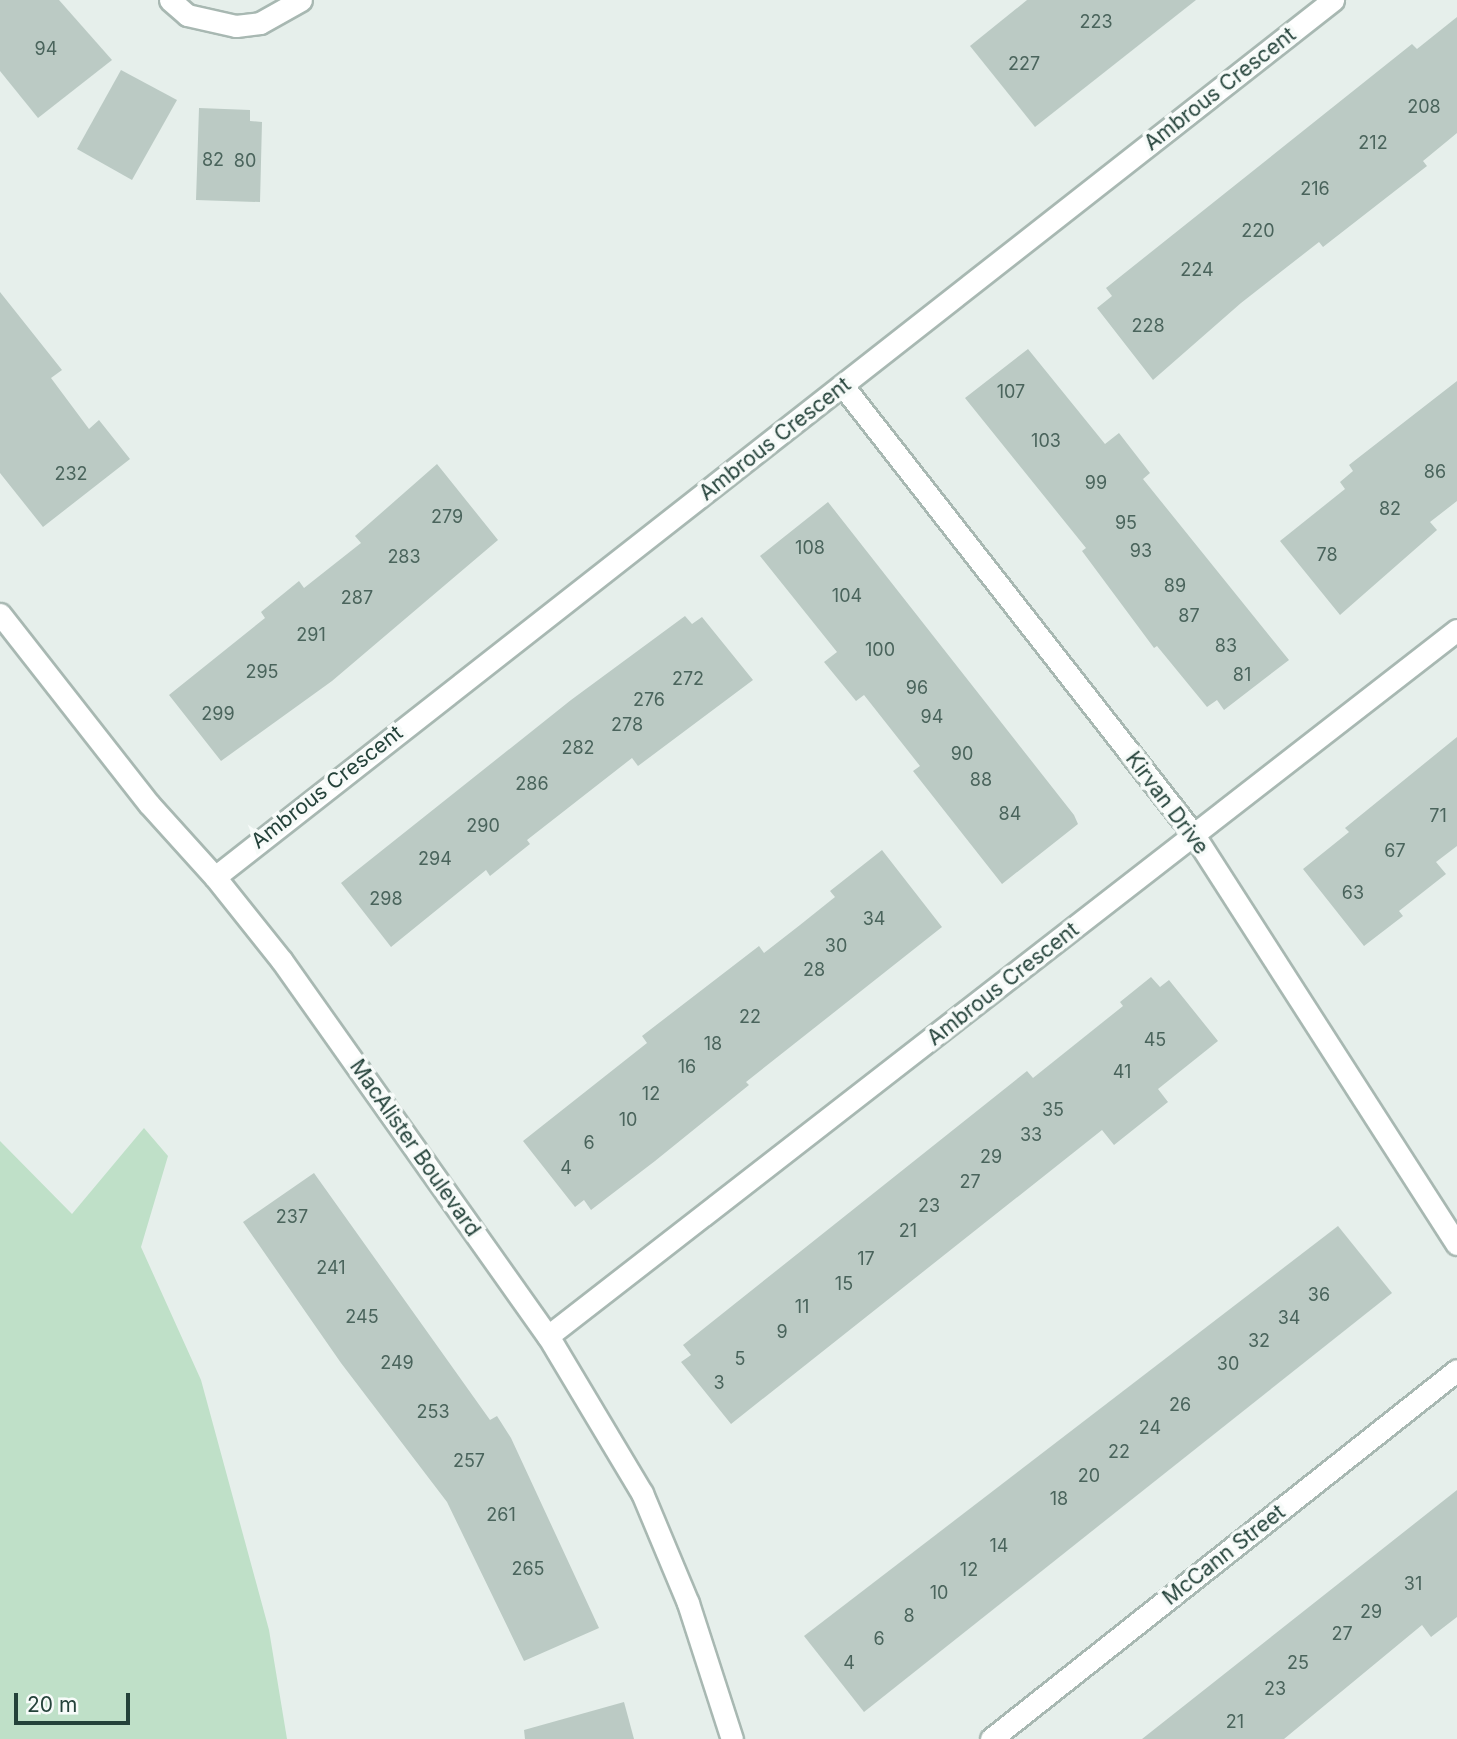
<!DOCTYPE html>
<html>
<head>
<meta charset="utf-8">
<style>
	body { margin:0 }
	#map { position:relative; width:1457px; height:1739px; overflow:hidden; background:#e6efeb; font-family:Inter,sans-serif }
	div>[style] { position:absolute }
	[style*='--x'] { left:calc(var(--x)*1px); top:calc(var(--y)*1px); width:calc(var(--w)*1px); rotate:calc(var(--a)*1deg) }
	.green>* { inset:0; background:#bfe0c8 }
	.building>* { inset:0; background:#bbcac4 }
	.roads { filter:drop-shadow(2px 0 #a8b8b2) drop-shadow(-2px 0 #a8b8b2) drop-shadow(0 2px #a8b8b2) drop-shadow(0 -2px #a8b8b2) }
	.minor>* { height:21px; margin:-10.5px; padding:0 10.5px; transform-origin:10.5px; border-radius:10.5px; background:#fff }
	span { translate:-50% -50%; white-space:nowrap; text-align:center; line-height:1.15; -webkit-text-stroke:7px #f7fbf9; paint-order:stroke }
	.number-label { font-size:18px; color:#4a645c }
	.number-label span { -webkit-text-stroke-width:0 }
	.street-label { font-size:21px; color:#24423a }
	.scale { position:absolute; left:14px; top:1693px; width:116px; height:32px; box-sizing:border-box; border:4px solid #24423a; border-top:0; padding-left:9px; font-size:21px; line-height:24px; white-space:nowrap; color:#24423a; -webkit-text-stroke:5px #f7fbf9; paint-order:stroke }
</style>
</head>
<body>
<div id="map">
	<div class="green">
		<i style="clip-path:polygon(144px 1128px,168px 1156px,141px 1247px,201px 1380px,269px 1630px,287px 1739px,0 1739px,0 1141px,72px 1214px)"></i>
	</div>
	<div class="building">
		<i style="clip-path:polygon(0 0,59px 0,112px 60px,38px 118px,0 71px)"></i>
		<i style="clip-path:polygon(1027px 0,1196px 0,1035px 127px,970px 46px)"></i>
		<i style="clip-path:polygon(1457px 17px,1457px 133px,1423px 161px,1427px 166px,1323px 247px,1319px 242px,1241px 303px,1153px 380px,1097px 308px,1112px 296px,1106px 288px,1412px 44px,1417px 49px)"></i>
		<i style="clip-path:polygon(121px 70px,177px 100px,132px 180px,77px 149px)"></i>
		<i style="clip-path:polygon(199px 108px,250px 110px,250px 121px,262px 122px,260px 202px,196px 200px)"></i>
		<i style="clip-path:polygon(0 292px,62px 370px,51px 378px,89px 429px,99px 420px,130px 459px,43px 527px,0 473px)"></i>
		<i style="clip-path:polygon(1028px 349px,1105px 444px,1119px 433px,1150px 473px,1143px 479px,1289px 660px,1224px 710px,1217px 700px,1207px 707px,1157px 646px,1154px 648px,1082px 551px,1086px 548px,965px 398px)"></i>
		<i style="clip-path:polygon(1457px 381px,1457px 501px,1430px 522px,1437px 530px,1340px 615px,1280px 541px,1345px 489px,1340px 482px,1353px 471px,1349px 465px)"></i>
		<i style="clip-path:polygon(437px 464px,498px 540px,332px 681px,221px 761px,169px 695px,265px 618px,261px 612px,299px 581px,304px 588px,361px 543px,355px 536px)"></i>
		<i style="clip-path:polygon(828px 502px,1074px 815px,1078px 824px,1002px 884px,913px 771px,920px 766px,864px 695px,856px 701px,824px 662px,837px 652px,760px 556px)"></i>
		<i style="clip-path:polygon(685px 616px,692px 624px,702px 617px,753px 680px,638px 766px,632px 758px,527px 840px,530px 844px,490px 876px,486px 870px,391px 947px,341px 883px,571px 700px)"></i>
		<i style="clip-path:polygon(1457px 737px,1457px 846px,1436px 862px,1446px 874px,1399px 911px,1403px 916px,1364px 946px,1303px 869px,1349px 832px,1345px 828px)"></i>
		<i style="clip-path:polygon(882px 850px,942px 927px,746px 1082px,749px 1085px,655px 1161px,591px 1210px,584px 1200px,575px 1207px,523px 1141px,647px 1043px,642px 1036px,759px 946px,764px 953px,800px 925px,835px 897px,830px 891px)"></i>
		<i style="clip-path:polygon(1151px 977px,1160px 987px,1169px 980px,1218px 1041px,1158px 1089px,1168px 1102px,1114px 1145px,1102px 1130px,731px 1424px,681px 1362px,691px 1355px,683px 1345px,1027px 1071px,1033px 1078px,1123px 1006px,1120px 1002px)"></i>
		<i style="clip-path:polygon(314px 1173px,490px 1420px,497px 1416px,511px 1438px,599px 1628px,524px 1661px,447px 1502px,341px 1363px,243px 1222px)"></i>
		<i style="clip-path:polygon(1338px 1226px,1392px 1293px,864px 1712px,804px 1636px)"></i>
		<i style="clip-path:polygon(1457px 1490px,1457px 1617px,1431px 1637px,1422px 1625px,1284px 1739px,1142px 1739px)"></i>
		<i style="clip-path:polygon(624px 1702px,634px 1739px,525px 1739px,524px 1730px)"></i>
	</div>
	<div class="roads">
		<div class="minor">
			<i style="--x:170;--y:0;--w:23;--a:41"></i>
			<i style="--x:187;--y:15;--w:50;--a:12.7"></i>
			<i style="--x:236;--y:26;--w:24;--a:-7"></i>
			<i style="--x:260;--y:23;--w:47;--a:-29.3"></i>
			<i style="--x:843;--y:386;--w:570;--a:51.98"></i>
			<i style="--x:1194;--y:835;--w:486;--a:57.3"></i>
			<i style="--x:0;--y:614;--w:241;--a:51.9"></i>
			<i style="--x:149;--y:804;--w:98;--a:47.9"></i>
			<i style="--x:215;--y:877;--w:107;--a:51.4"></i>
			<i style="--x:282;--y:961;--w:460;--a:54.7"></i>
			<i style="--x:548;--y:1336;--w:183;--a:59.1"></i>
			<i style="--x:642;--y:1493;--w:119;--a:67.3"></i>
			<i style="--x:688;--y:1603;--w:143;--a:72.1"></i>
			<i style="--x:215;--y:877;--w:1421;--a:-38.11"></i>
			<i style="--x:548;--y:1336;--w:1151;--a:-37.84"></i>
			<i style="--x:991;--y:1739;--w:594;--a:-38.37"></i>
		</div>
	</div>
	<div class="number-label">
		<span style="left:1096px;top:22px">223</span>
		<span style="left:46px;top:49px">94</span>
		<span style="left:1024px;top:64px">227</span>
		<span style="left:1424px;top:107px">208</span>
		<span style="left:1373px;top:143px">212</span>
		<span style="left:213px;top:160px">82</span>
		<span style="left:245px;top:161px">80</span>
		<span style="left:1315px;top:189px">216</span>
		<span style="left:1258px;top:231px">220</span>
		<span style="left:1197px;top:270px">224</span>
		<span style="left:1148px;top:326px">228</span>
		<span style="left:1011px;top:392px">107</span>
		<span style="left:1046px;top:441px">103</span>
		<span style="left:1435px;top:472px">86</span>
		<span style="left:71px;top:474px">232</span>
		<span style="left:1096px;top:483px">99</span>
		<span style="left:1390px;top:509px">82</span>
		<span style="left:447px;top:517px">279</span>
		<span style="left:1126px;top:523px">95</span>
		<span style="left:810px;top:548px">108</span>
		<span style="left:1141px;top:551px">93</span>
		<span style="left:1327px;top:555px">78</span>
		<span style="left:404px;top:557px">283</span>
		<span style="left:1175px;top:586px">89</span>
		<span style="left:847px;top:596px">104</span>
		<span style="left:357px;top:598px">287</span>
		<span style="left:1189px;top:616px">87</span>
		<span style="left:311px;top:635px">291</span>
		<span style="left:1226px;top:646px">83</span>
		<span style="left:880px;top:650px">100</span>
		<span style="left:262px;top:672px">295</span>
		<span style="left:1242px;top:675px">81</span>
		<span style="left:688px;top:679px">272</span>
		<span style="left:917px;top:688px">96</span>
		<span style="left:649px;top:700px">276</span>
		<span style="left:218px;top:714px">299</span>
		<span style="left:932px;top:717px">94</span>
		<span style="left:627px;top:725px">278</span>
		<span style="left:578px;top:748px">282</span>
		<span style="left:962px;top:754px">90</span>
		<span style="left:981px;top:780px">88</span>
		<span style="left:532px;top:784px">286</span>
		<span style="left:1010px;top:814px">84</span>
		<span style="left:1438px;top:816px">71</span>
		<span style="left:483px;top:826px">290</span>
		<span style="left:1395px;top:851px">67</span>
		<span style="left:435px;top:859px">294</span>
		<span style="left:1353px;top:893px">63</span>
		<span style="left:386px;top:899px">298</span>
		<span style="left:874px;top:919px">34</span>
		<span style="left:836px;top:946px">30</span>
		<span style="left:814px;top:970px">28</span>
		<span style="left:750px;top:1017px">22</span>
		<span style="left:1155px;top:1040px">45</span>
		<span style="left:713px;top:1044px">18</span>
		<span style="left:687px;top:1067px">16</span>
		<span style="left:1122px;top:1072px">41</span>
		<span style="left:651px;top:1094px">12</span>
		<span style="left:1053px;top:1110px">35</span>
		<span style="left:628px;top:1120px">10</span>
		<span style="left:1031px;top:1135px">33</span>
		<span style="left:589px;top:1143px">6</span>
		<span style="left:991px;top:1157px">29</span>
		<span style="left:566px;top:1168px">4</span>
		<span style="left:970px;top:1182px">27</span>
		<span style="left:929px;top:1206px">23</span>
		<span style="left:292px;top:1217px">237</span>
		<span style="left:908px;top:1231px">21</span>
		<span style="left:866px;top:1259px">17</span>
		<span style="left:331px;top:1268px">241</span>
		<span style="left:844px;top:1284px">15</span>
		<span style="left:1319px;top:1295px">36</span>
		<span style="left:802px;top:1307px">11</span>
		<span style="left:362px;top:1317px">245</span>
		<span style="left:1289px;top:1318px">34</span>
		<span style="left:782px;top:1332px">9</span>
		<span style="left:1259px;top:1341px">32</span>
		<span style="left:740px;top:1359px">5</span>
		<span style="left:397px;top:1363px">249</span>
		<span style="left:1228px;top:1364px">30</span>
		<span style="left:719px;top:1383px">3</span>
		<span style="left:1180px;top:1405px">26</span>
		<span style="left:433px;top:1412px">253</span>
		<span style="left:1150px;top:1428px">24</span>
		<span style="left:1119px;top:1452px">22</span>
		<span style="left:469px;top:1461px">257</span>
		<span style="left:1089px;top:1476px">20</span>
		<span style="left:1059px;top:1499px">18</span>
		<span style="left:501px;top:1515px">261</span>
		<span style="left:999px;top:1546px">14</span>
		<span style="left:528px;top:1569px">265</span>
		<span style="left:969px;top:1570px">12</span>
		<span style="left:1413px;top:1584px">31</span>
		<span style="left:939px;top:1593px">10</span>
		<span style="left:1371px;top:1612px">29</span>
		<span style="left:909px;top:1616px">8</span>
		<span style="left:1342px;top:1634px">27</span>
		<span style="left:879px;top:1639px">6</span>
		<span style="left:849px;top:1663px">4</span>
		<span style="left:1298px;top:1663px">25</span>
		<span style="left:1275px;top:1689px">23</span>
		<span style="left:1235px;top:1722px">21</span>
	</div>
	<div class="street-label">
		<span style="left:1220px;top:89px;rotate:-38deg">Ambrous Crescent</span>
		<span style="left:775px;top:439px;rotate:-38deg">Ambrous Crescent</span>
		<span style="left:327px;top:787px;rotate:-38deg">Ambrous Crescent</span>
		<span style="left:1167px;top:803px;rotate:53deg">Kirvan Drive</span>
		<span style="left:1003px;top:984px;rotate:-38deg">Ambrous Crescent</span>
		<span style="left:415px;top:1148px;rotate:55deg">MacAlister Boulevard</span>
		<span style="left:1224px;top:1555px;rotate:-38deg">McCann Street</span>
	</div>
	<div class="scale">20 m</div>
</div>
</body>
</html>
